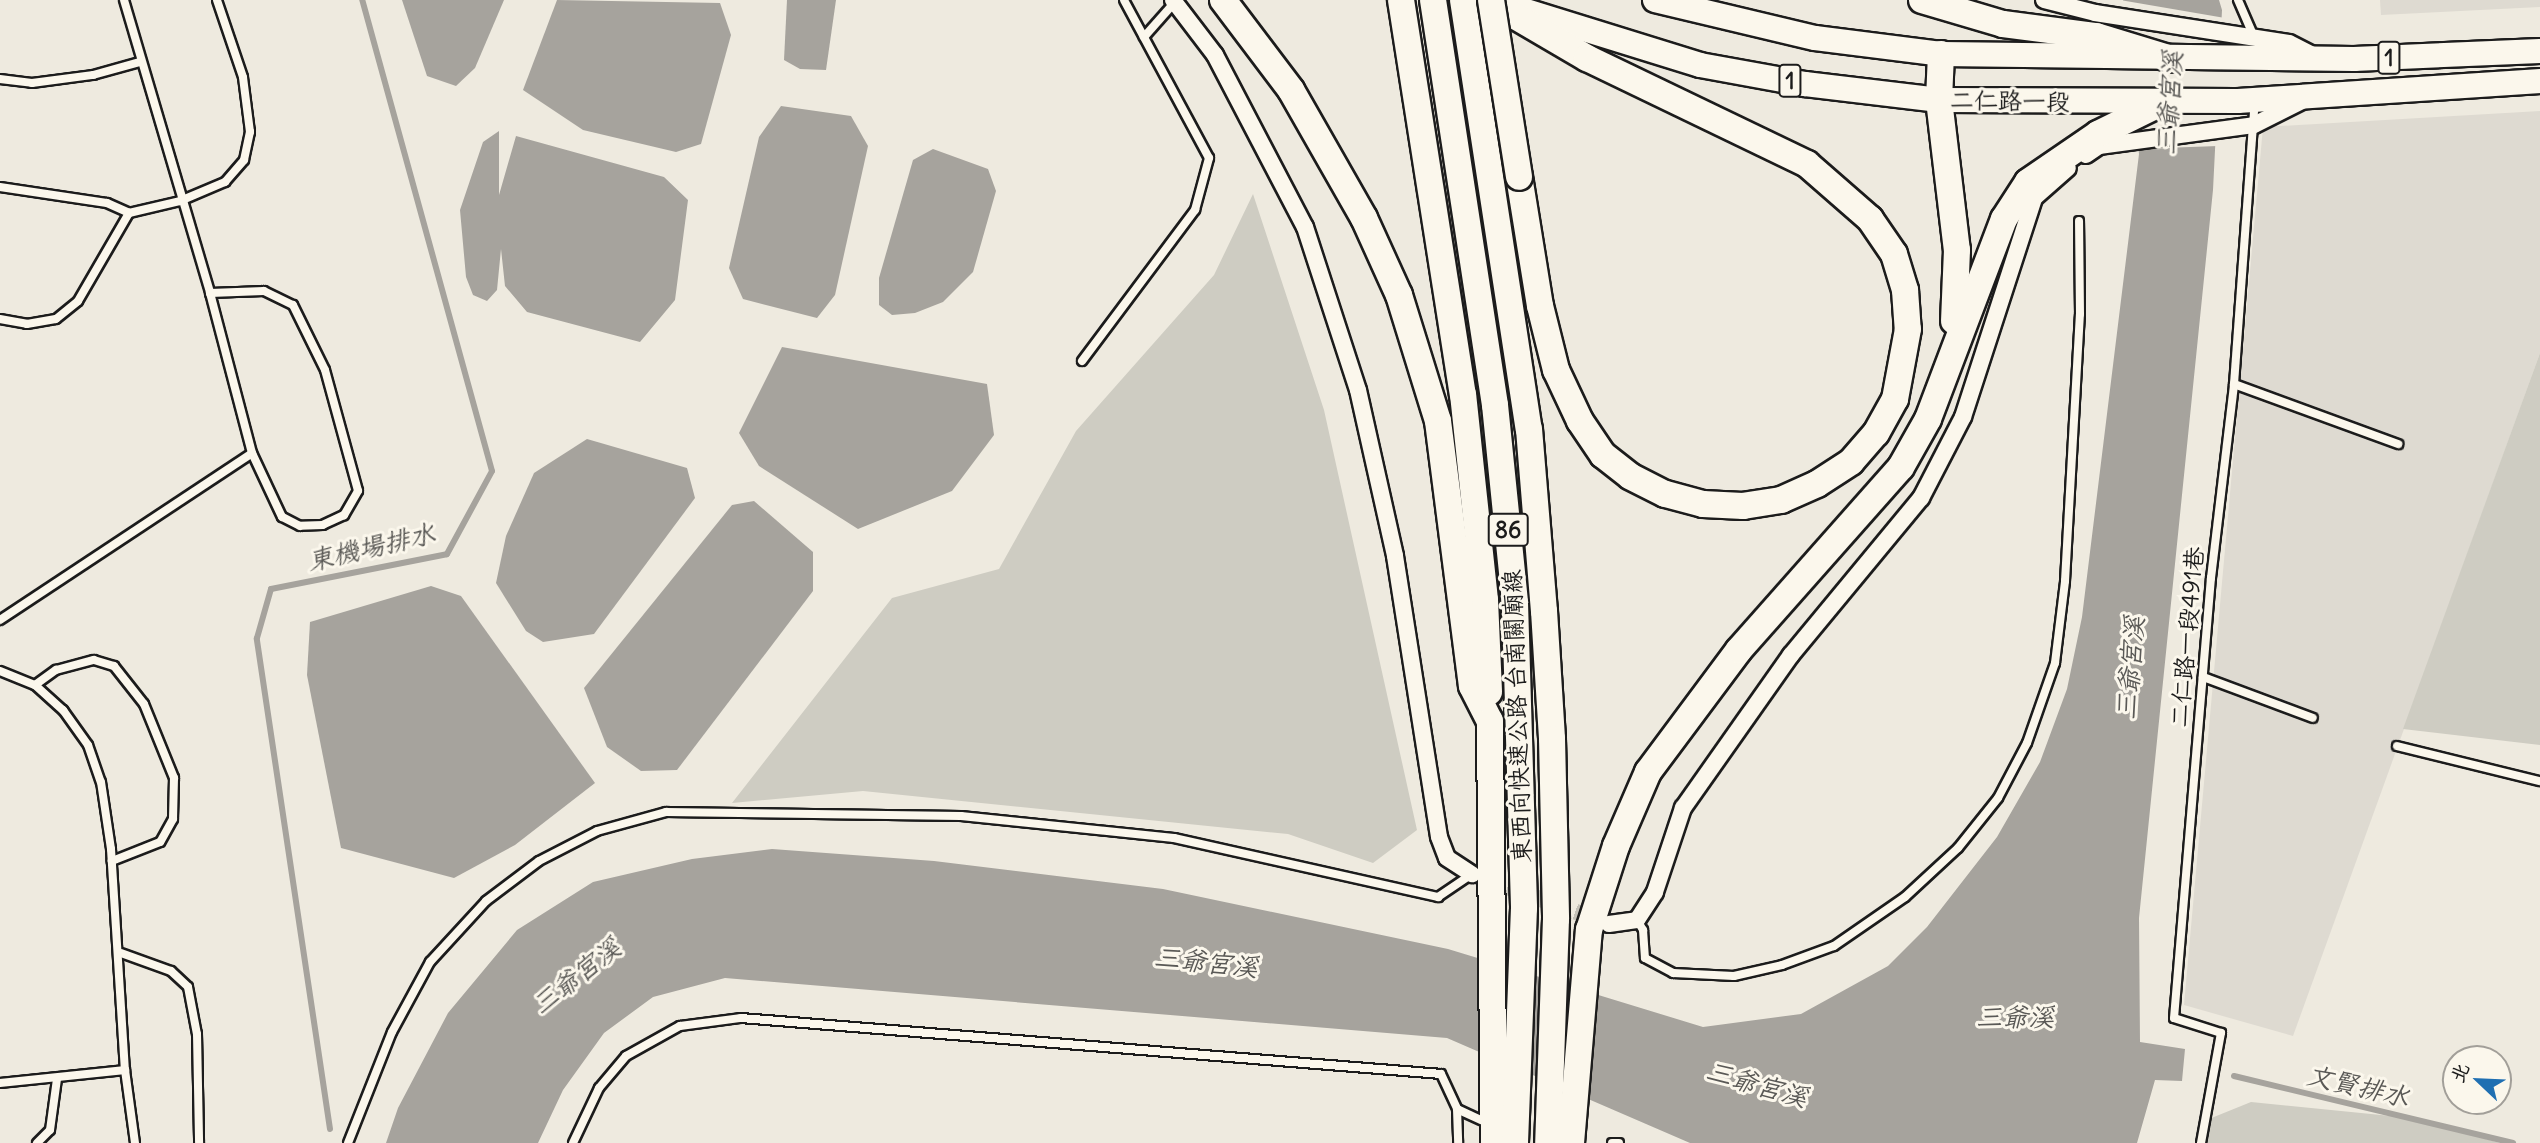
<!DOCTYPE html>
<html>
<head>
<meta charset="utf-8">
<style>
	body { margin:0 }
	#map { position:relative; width:2540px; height:1143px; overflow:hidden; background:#eeeadf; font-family:Delius,"LXGW WenKai TC",sans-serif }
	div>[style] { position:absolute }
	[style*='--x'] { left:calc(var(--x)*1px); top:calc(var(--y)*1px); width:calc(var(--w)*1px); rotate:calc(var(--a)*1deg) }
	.built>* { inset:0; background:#dedad1 }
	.green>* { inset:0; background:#ceccc2 }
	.water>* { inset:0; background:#a6a39d }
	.pier>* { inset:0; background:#eeeadf }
	.stream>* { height:6px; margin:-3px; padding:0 3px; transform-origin:3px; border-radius:3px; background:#a6a39d }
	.minor-tunnel>* { height:16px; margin-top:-8px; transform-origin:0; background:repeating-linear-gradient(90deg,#c4c1b8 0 16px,transparent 0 24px) }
	.roads { filter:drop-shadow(2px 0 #1c1c1c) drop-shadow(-2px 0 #1c1c1c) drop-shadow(0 2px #1c1c1c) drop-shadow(0 -2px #1c1c1c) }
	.service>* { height:8px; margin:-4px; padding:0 4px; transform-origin:4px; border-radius:4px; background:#fbf7ec }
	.minor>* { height:16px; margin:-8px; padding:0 8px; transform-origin:8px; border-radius:8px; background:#fbf7ec }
	.primary>* { height:24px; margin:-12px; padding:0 12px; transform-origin:12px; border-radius:12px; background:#fbf7ec }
	.trunk>* { height:26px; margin:-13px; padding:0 13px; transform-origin:13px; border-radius:13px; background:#fbf7ec }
	.bridges { filter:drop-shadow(2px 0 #1c1c1c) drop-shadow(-2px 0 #1c1c1c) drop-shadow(0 2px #1c1c1c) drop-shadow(0 -2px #1c1c1c) }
	.trunk-bridge>* { height:26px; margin:-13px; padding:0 13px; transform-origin:13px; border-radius:13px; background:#fbf7ec }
	span { translate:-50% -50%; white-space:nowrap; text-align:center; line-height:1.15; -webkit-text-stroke:6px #fbf7ec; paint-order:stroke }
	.shield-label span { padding:2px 5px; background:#fbf7ec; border:2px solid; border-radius:5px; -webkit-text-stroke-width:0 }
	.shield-label { font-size:23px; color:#1c1c1c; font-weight:700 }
	.street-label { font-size:24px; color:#1c1c1c }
	.water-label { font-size:26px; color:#5a5956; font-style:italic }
	.north { position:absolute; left:2442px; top:1045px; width:70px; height:70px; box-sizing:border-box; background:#fbf7ec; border:2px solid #a29f99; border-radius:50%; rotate:293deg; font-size:19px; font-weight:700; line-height:28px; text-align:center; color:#1c1c1c }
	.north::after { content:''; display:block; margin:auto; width:24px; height:32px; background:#1f6fb2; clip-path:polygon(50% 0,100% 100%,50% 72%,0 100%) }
</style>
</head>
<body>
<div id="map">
	<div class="built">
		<i style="clip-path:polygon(2380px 0,2540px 0,2540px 7px,2381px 15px)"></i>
		<i style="clip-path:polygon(2540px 111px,2540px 353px,2293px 1036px,2184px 1005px,2263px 127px)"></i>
	</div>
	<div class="green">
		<i style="clip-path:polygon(1253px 194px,1324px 410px,1417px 830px,1373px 863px,1288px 834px,863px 791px,732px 803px,892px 598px,999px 569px,1076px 431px,1214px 275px)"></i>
		<i style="clip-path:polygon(2540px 353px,2540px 745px,2403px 729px)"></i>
		<i style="clip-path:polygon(2251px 1102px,2411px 1118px,2500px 1143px,2201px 1143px,2209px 1119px)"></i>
	</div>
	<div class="water">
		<i style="clip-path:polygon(402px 0,504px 0,475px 68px,456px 86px,427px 76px)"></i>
		<i style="clip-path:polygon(557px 0,720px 3px,731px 35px,701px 144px,676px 152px,583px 130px,523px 90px)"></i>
		<i style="clip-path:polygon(787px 0,836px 0,826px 70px,800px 69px,784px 60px)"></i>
		<i style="clip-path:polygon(2123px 0,2219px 0,2222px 10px,2213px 190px,2139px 918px,2140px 1042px,2185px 1049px,2182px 1081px,2155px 1080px,2137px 1143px,1690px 1143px,1447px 1038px,725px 978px,653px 997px,604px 1033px,563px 1090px,538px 1143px,386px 1143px,398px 1108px,448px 1013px,517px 930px,593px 882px,692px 859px,772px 849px,934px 861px,1163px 889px,1448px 949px,1703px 1027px,1801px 1014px,1888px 966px,1927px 927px,1997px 837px,2040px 762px,2067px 689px,2082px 617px,2139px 154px)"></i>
		<i style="clip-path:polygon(781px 106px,851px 116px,868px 146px,835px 295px,817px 318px,743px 299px,729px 268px,759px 137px)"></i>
		<i style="clip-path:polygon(499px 131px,499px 195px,516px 136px,664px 177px,688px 200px,675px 300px,640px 342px,527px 312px,505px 286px,501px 249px,497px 290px,487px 301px,473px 295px,466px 277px,460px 210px,483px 142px)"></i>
		<i style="clip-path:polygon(933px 149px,988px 169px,996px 191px,973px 272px,943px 302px,915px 313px,892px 315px,879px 305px,879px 278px,913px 160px)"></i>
		<i style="clip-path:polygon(782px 347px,987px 384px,994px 435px,952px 491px,858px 529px,759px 466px,739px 433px)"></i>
		<i style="clip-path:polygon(587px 439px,687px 468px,695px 498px,594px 634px,543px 642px,526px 631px,496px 583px,506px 536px,534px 473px)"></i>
		<i style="clip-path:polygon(754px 501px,813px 552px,813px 591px,677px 770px,641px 771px,607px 747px,584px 688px,732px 505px)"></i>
		<i style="clip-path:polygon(431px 586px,461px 596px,595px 783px,515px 845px,454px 878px,341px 848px,307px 675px,310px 622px)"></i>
	</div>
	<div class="pier">
		<i style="clip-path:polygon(2120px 0,2225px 18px,2218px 146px,2135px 149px)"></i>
	</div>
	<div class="stream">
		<i style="--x:2234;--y:1076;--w:287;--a:13.5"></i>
		<i style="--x:330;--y:1129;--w:496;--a:-98.5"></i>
		<i style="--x:257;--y:638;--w:51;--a:-74.1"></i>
		<i style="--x:271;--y:589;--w:179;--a:-11.2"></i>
		<i style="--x:447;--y:554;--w:94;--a:-61.5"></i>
		<i style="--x:492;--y:471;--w:489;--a:-105.4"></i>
	</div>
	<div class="minor-tunnel">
		<i style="--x:1485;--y:879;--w:120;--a:19.9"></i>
	</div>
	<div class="roads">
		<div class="service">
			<i style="--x:124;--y:0;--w:305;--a:73.6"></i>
			<i style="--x:210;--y:293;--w:54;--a:-2.1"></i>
			<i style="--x:264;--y:291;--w:32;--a:26"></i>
			<i style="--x:293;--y:305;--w:72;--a:63.8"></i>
			<i style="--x:325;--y:370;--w:125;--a:74.7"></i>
			<i style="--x:358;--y:491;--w:28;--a:120"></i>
			<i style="--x:344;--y:515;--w:23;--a:155"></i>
			<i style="--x:323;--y:525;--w:23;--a:178"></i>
			<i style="--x:300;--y:526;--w:20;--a:-153"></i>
			<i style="--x:282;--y:517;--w:71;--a:-115.1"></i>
			<i style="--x:2238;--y:0;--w:40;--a:66.6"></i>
			<i style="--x:1144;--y:37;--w:47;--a:-48.5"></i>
			<i style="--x:0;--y:79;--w:32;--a:7"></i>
			<i style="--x:32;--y:83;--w:62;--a:-7.5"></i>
			<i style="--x:93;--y:75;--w:49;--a:-15.5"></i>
			<i style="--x:0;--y:187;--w:108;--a:8.5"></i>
			<i style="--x:107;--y:203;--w:24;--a:24"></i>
			<i style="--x:0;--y:319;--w:27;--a:10"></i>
			<i style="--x:27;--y:324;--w:29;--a:-10"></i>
			<i style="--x:56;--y:319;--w:28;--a:-39"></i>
			<i style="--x:78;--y:301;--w:102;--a:-59.9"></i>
			<i style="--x:129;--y:213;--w:52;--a:-13.2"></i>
			<i style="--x:180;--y:201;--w:49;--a:-22.9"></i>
			<i style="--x:225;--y:182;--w:29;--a:-49"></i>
			<i style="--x:244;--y:160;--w:29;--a:-78"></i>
			<i style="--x:250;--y:132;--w:55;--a:-97.3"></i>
			<i style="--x:243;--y:77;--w:81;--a:-108.7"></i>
			<i style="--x:1082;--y:361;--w:189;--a:-53.2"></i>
			<i style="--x:1195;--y:210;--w:54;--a:-74.9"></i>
			<i style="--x:1209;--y:158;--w:179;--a:-118.3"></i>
			<i style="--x:2234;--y:384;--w:175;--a:20.1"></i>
			<i style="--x:0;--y:620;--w:302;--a:-33.5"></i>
			<i style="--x:252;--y:453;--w:165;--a:-104.7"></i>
			<i style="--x:0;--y:671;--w:38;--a:22"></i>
			<i style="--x:35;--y:685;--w:38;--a:42"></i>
			<i style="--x:63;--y:710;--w:43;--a:54.5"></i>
			<i style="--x:88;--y:745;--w:39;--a:71"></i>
			<i style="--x:101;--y:782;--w:68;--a:81.5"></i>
			<i style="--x:111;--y:849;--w:221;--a:86.4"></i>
			<i style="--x:125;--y:1070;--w:74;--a:82.2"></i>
			<i style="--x:2203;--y:677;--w:117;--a:20.4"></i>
			<i style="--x:35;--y:685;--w:26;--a:-36"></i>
			<i style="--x:56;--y:670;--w:39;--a:-15"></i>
			<i style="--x:94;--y:660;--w:21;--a:17"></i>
			<i style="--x:114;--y:666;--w:48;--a:51.7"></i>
			<i style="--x:144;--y:704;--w:80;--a:67.9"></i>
			<i style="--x:174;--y:778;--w:41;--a:91.4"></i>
			<i style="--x:173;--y:819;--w:26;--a:119"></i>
			<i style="--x:160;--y:842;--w:52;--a:158.4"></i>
			<i style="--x:2397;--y:746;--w:147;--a:13.8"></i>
			<i style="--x:1637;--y:920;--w:12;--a:59"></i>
			<i style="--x:1643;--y:930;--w:28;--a:86"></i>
			<i style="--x:1645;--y:958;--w:32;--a:28"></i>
			<i style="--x:1673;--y:973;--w:61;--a:2.8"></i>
			<i style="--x:1734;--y:976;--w:49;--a:-12.9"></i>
			<i style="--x:1782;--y:965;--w:55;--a:-20.1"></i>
			<i style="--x:1834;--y:946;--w:86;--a:-34.6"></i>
			<i style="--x:1905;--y:897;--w:72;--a:-42.8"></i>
			<i style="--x:1958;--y:848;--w:64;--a:-51.3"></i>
			<i style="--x:1998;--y:798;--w:62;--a:-62.2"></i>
			<i style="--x:2027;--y:743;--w:85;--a:-70.7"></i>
			<i style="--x:2055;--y:663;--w:83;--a:-83"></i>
			<i style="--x:2065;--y:581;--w:267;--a:-86.8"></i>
			<i style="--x:2080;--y:314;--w:93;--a:-90.6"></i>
			<i style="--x:121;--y:953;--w:53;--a:19.8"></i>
			<i style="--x:171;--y:971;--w:23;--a:43"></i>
			<i style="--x:188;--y:987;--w:48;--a:79.2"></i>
			<i style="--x:197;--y:1034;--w:109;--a:88.9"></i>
			<i style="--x:0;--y:1083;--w:126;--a:-5.9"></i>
			<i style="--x:1457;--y:1109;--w:26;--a:25"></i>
			<i style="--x:37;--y:1143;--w:18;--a:-45"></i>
			<i style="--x:50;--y:1130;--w:51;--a:-82.2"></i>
			<i style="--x:348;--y:1143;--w:119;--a:-68.4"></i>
			<i style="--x:392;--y:1032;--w:80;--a:-61.5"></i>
			<i style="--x:430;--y:962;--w:83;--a:-47.4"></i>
			<i style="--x:486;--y:901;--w:66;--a:-37"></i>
			<i style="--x:539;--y:861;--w:65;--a:-27.3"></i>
			<i style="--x:597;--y:831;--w:72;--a:-15.4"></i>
			<i style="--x:666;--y:812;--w:295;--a:0.8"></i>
			<i style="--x:961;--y:816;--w:214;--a:5.9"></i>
			<i style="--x:1174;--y:838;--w:271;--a:12.6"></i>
			<i style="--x:1438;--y:897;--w:41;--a:-34.1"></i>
			<i style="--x:573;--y:1143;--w:61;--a:-64.7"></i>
			<i style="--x:599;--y:1088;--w:42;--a:-49.8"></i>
			<i style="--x:626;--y:1056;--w:62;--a:-29.1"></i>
			<i style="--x:680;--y:1026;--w:62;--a:-7.5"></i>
			<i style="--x:741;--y:1018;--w:702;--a:4.57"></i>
			<i style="--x:1441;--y:1074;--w:38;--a:65"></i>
			<i style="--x:1457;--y:1109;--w:34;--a:88"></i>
			<i style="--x:1612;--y:1143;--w:7;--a:0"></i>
			<i style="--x:2201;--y:1143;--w:112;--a:-79.7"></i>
			<i style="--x:2221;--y:1033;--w:49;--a:-162.3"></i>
			<i style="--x:2174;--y:1018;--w:442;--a:-85.2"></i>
			<i style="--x:2211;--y:578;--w:195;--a:-83.2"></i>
			<i style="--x:2234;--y:384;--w:284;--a:-85.8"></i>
		</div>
		<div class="minor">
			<i style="--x:1173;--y:0;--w:69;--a:52.6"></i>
			<i style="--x:1215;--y:55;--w:194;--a:62.4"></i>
			<i style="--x:1305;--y:227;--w:171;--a:72"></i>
			<i style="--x:1358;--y:390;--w:170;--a:77.4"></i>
			<i style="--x:1395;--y:556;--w:284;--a:81.1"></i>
			<i style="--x:1439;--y:837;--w:22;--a:69"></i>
			<i style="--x:1447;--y:858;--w:30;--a:33"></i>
			<i style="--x:2044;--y:0;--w:53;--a:14.3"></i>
			<i style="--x:2095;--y:13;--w:196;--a:8.8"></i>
			<i style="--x:2289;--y:43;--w:28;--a:27"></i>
			<i style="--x:2086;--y:155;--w:16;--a:-35"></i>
			<i style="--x:2099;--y:146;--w:156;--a:-7.7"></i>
			<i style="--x:2254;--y:125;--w:54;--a:-26.6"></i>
			<i style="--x:1609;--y:924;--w:28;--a:-8"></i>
			<i style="--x:1637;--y:920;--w:33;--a:-57"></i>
			<i style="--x:1655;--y:892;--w:89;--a:-71.6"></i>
			<i style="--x:1683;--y:808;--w:187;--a:-54.8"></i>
			<i style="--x:1791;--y:655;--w:204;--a:-50.4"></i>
			<i style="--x:1921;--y:498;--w:91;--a:-62.6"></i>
			<i style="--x:1963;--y:417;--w:230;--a:-72"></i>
			<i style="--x:2034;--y:198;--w:45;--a:-41.4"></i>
		</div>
		<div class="primary">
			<i style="--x:1655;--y:0;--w:164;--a:13.4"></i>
			<i style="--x:1815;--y:38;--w:127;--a:7.2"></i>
			<i style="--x:1941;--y:54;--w:413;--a:0.7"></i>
			<i style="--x:2354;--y:59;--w:186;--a:-2.5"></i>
			<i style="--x:1513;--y:7;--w:196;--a:17.2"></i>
			<i style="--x:1700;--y:65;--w:107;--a:10.3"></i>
			<i style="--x:1805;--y:84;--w:135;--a:6.8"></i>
			<i style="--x:1939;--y:100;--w:299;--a:0.2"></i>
			<i style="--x:2238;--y:101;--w:303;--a:-3.8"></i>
		</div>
		<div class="trunk">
			<i style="--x:1223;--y:0;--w:113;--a:52.9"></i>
			<i style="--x:1291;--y:90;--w:147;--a:60.3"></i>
			<i style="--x:1364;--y:218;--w:85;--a:65.6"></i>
			<i style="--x:1399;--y:295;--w:132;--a:72.8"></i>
			<i style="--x:1438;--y:421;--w:267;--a:82.7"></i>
			<i style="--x:1472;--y:686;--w:39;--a:63"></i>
			<i style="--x:1490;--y:721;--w:422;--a:89.5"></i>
			<i style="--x:1401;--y:0;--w:399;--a:81.1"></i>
			<i style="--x:1463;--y:394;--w:207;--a:83.9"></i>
			<i style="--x:1485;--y:600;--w:92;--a:87.5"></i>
			<i style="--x:1433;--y:0;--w:410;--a:81.3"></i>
			<i style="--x:1495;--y:405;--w:199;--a:84.2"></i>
			<i style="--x:1515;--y:603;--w:305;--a:88.3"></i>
			<i style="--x:1524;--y:908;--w:235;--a:92.2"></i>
			<i style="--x:1463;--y:0;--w:434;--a:81.3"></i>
			<i style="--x:1529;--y:429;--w:183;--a:85.3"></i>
			<i style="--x:1544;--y:611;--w:128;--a:86.4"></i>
			<i style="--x:1552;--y:739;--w:180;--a:88.7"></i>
			<i style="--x:1556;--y:919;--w:224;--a:92"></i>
			<i style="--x:1488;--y:0;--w:115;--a:30.4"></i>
			<i style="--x:1587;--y:58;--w:244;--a:25.7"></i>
			<i style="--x:1807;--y:164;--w:84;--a:41.1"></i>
			<i style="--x:1870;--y:219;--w:42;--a:55.6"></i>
			<i style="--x:1894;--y:254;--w:38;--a:73"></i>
			<i style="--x:1905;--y:290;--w:39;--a:86"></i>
			<i style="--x:1908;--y:329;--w:71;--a:100.5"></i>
			<i style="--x:1895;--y:399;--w:39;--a:119"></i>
			<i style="--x:1876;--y:433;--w:38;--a:131"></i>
			<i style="--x:1851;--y:462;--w:40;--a:147.1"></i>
			<i style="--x:1817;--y:484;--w:39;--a:156"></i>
			<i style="--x:1781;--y:500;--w:38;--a:171"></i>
			<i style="--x:1743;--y:506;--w:40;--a:-177.1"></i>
			<i style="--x:1703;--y:504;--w:39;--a:-165"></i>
			<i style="--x:1665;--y:494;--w:39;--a:-153"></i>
			<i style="--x:1630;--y:476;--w:34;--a:-142"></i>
			<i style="--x:1603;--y:455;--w:41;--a:-124.1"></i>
			<i style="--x:1580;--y:421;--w:56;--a:-115.2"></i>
			<i style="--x:1556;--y:370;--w:66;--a:-104"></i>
			<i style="--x:1540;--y:306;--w:131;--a:-99.2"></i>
			<i style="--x:1922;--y:0;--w:84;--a:16.5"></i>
			<i style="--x:2003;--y:24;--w:94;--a:7.4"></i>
			<i style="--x:2096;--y:36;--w:78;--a:17"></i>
			<i style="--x:1941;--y:54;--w:46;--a:92.5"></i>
			<i style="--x:1939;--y:100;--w:151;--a:83.2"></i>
			<i style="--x:1957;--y:250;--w:71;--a:92.4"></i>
			<i style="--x:1571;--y:1143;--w:214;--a:-85.2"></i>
			<i style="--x:1589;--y:930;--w:88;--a:-72.2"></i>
			<i style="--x:1616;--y:846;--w:81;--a:-66.6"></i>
			<i style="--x:1648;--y:772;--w:152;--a:-53.3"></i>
			<i style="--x:1739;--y:650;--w:244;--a:-48.5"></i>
			<i style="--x:1901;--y:467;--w:55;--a:-60.6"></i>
			<i style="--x:1928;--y:419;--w:214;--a:-69.2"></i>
			<i style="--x:2004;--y:219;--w:44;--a:-57"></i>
			<i style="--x:2028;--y:182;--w:85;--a:-34.4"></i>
			<i style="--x:2098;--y:134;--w:77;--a:-26.2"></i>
		</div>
	</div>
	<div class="bridges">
		<div class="trunk-bridge">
			<i style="--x:1491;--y:0;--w:179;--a:81"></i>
		</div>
	</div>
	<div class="shield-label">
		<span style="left:2389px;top:58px">1</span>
		<span style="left:1790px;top:81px">1</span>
		<span style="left:1508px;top:530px">86</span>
	</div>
	<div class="street-label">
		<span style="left:2010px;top:101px;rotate:1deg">二仁路一段</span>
		<span style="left:2187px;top:637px;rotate:-85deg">二仁路一段491巷</span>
		<span style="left:1517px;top:716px;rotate:-92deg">東西向快速公路 台南關廟線</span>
	</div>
	<div class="water-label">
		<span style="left:2169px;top:103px;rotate:-86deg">三爺宮溪</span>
		<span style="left:371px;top:547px;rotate:-13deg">東機場排水</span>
		<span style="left:2130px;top:668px;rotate:-85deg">三爺宮溪</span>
		<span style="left:1206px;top:962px;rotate:6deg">三爺宮溪</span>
		<span style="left:576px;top:976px;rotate:-38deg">三爺宮溪</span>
		<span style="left:2015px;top:1017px">三爺溪</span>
		<span style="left:1757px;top:1084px;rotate:16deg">三爺宮溪</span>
		<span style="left:2358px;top:1086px;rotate:13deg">文賢排水</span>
	</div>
	<div class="north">北</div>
</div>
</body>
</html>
